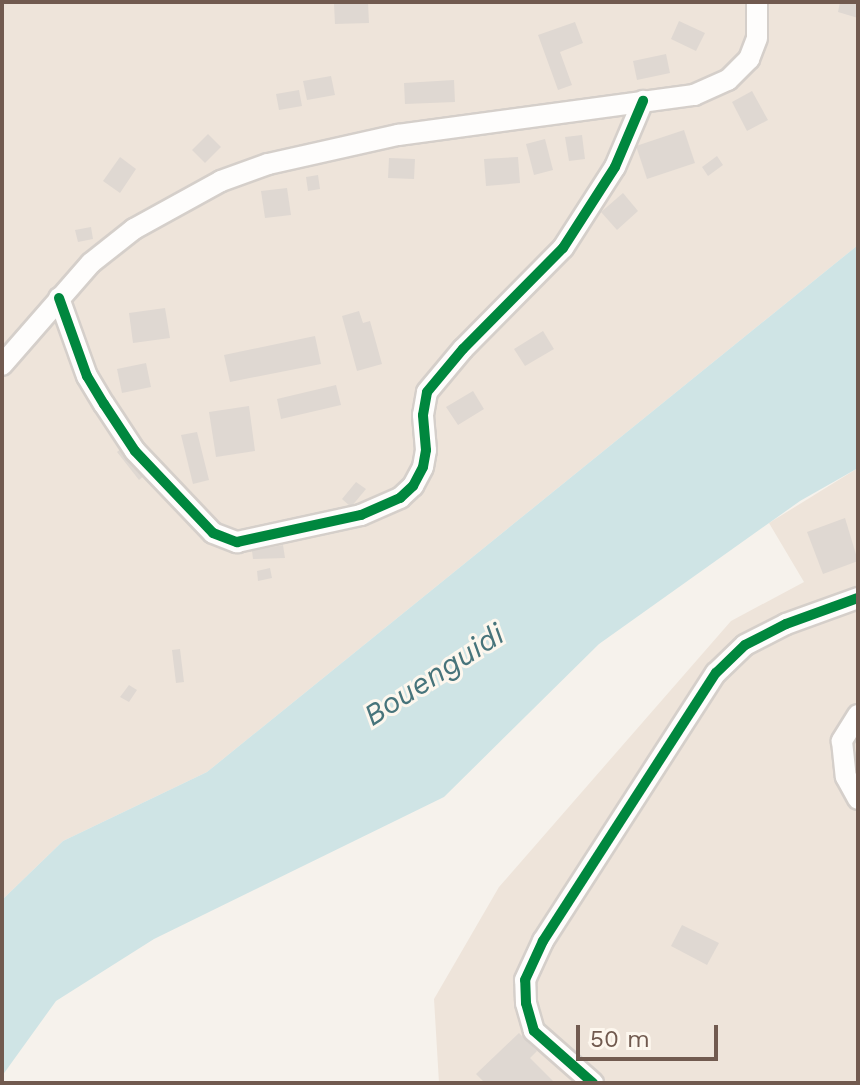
<!DOCTYPE html>
<html>
<head>
<meta charset="utf-8">
<style>
	body { margin:0 }
	#map { position:relative; width:860px; height:1085px; overflow:hidden; background:#f6f2ec; font-family:"Work Sans",sans-serif }
	div>[style] { position:absolute }
	[style*='--x'] { left:calc(var(--x)*1px); top:calc(var(--y)*1px); width:calc(var(--w)*1px); rotate:calc(var(--a)*1deg) }
	.residential>* { inset:0; background:#eee4da }
	.water>* { inset:0; background:#cfe4e5 }
	.building>* { inset:0; background:#dfd8d2 }
	.roads { filter:drop-shadow(2px 0 #d5cfca) drop-shadow(-2px 0 #d5cfca) drop-shadow(0 2px #d5cfca) drop-shadow(0 -2px #d5cfca) }
	.street>* { height:20px; margin:-10px; padding:0 10px; transform-origin:10px; border-radius:10px; background:#fefdfc }
	.cycleway>* { height:10px; margin:-5px; padding:0 5px; transform-origin:5px; border-radius:5px; background:#00873e }
	span { translate:-50% -50%; white-space:nowrap; text-align:center; line-height:1.15; -webkit-text-stroke:6px #fdf7ee; paint-order:stroke }
	.water-label { font-size:30px; color:#47747b; font-style:italic }
	.frame { position:absolute; inset:0; border:4px solid #715a4f; pointer-events:none }
	.scale { position:absolute; left:576px; top:1025px; width:142px; height:36px; box-sizing:border-box; border:4px solid #715a4f; border-top:0; padding-left:10px; font-size:24px; line-height:28px; white-space:nowrap; color:#715a4f; -webkit-text-stroke:6px #fdf7ee; paint-order:stroke }
</style>
</head>
<body>
<div id="map">
	<div class="residential">
		<i style="clip-path:polygon(2px 2px,858px 2px,858px 245px,207px 772px,63px 841px,2px 900px)"></i>
		<i style="clip-path:polygon(858px 468px,858px 1083px,439px 1083px,434px 999px,499px 887px,731px 621px,804px 582px,769px 523px)"></i>
	</div>
	<div class="water">
		<i style="clip-path:polygon(858px 245px,858px 468px,800px 501px,599px 644px,444px 797px,154px 939px,56px 1001px,2px 1076px,2px 900px,63px 841px,207px 772px)"></i>
	</div>
	<div class="building">
		<i style="clip-path:polygon(368px 2px,369px 23px,335px 24px,334px 4px)"></i>
		<i style="clip-path:polygon(840px 2px,858px 2px,858px 18px,838px 12px)"></i>
		<i style="clip-path:polygon(679px 21px,705px 33px,696px 51px,671px 39px)"></i>
		<i style="clip-path:polygon(575px 22px,583px 43px,560px 52px,572px 85px,558px 90px,538px 35px)"></i>
		<i style="clip-path:polygon(666px 54px,670px 73px,637px 80px,633px 61px)"></i>
		<i style="clip-path:polygon(331px 76px,335px 95px,307px 100px,303px 81px)"></i>
		<i style="clip-path:polygon(454px 80px,455px 102px,405px 104px,404px 83px)"></i>
		<i style="clip-path:polygon(299px 90px,302px 106px,279px 110px,276px 94px)"></i>
		<i style="clip-path:polygon(752px 91px,768px 120px,747px 131px,732px 102px)"></i>
		<i style="clip-path:polygon(684px 130px,695px 163px,647px 179px,636px 146px)"></i>
		<i style="clip-path:polygon(208px 134px,221px 147px,205px 163px,192px 150px)"></i>
		<i style="clip-path:polygon(582px 135px,585px 159px,569px 161px,565px 137px)"></i>
		<i style="clip-path:polygon(545px 139px,553px 170px,534px 175px,526px 144px)"></i>
		<i style="clip-path:polygon(717px 156px,723px 165px,708px 176px,702px 167px)"></i>
		<i style="clip-path:polygon(120px 157px,136px 169px,120px 193px,103px 181px)"></i>
		<i style="clip-path:polygon(518px 157px,520px 183px,486px 186px,484px 159px)"></i>
		<i style="clip-path:polygon(389px 158px,415px 159px,414px 179px,388px 178px)"></i>
		<i style="clip-path:polygon(318px 175px,320px 189px,308px 191px,306px 177px)"></i>
		<i style="clip-path:polygon(287px 188px,291px 215px,265px 218px,261px 191px)"></i>
		<i style="clip-path:polygon(623px 193px,638px 211px,617px 230px,601px 212px)"></i>
		<i style="clip-path:polygon(91px 227px,93px 239px,78px 242px,75px 230px)"></i>
		<i style="clip-path:polygon(165px 308px,170px 338px,133px 343px,129px 313px)"></i>
		<i style="clip-path:polygon(359px 311px,363px 323px,370px 321px,382px 364px,357px 371px,342px 316px)"></i>
		<i style="clip-path:polygon(543px 331px,554px 349px,525px 366px,514px 349px)"></i>
		<i style="clip-path:polygon(315px 336px,321px 364px,230px 382px,224px 355px)"></i>
		<i style="clip-path:polygon(146px 363px,151px 387px,122px 393px,117px 369px)"></i>
		<i style="clip-path:polygon(336px 385px,341px 405px,281px 419px,277px 399px)"></i>
		<i style="clip-path:polygon(473px 391px,484px 409px,458px 425px,446px 407px)"></i>
		<i style="clip-path:polygon(249px 406px,255px 451px,216px 457px,209px 412px)"></i>
		<i style="clip-path:polygon(197px 432px,209px 480px,193px 484px,181px 435px)"></i>
		<i style="clip-path:polygon(122px 448px,145px 475px,139px 480px,117px 452px)"></i>
		<i style="clip-path:polygon(356px 482px,366px 489px,351px 507px,342px 499px)"></i>
		<i style="clip-path:polygon(845px 518px,858px 561px,823px 574px,807px 532px)"></i>
		<i style="clip-path:polygon(283px 545px,285px 558px,253px 559px,252px 551px)"></i>
		<i style="clip-path:polygon(270px 568px,272px 578px,258px 581px,257px 571px)"></i>
		<i style="clip-path:polygon(180px 649px,184px 682px,176px 683px,172px 650px)"></i>
		<i style="clip-path:polygon(129px 685px,137px 690px,129px 702px,120px 697px)"></i>
		<i style="clip-path:polygon(682px 925px,719px 943px,707px 965px,671px 946px)"></i>
		<i style="clip-path:polygon(519px 1033px,537px 1051px,530px 1058px,555px 1083px,485px 1083px,476px 1074px)"></i>
	</div>
	<div class="roads">
		<div class="street">
			<i style="--x:59;--y:298;--w:83;--a:70.3"></i>
			<i style="--x:87;--y:376;--w:33;--a:59"></i>
			<i style="--x:104;--y:404;--w:56;--a:56.6"></i>
			<i style="--x:135;--y:451;--w:113;--a:46.4"></i>
			<i style="--x:213;--y:533;--w:26;--a:21"></i>
			<i style="--x:237;--y:542;--w:127;--a:-12.3"></i>
			<i style="--x:361;--y:515;--w:43;--a:-23.6"></i>
			<i style="--x:400;--y:498;--w:18;--a:-43"></i>
			<i style="--x:413;--y:486;--w:21;--a:-62"></i>
			<i style="--x:423;--y:467;--w:17;--a:-80"></i>
			<i style="--x:426;--y:450;--w:35;--a:-95"></i>
			<i style="--x:423;--y:415;--w:23;--a:-80"></i>
			<i style="--x:427;--y:392;--w:56;--a:-50.1"></i>
			<i style="--x:463;--y:349;--w:142;--a:-45.3"></i>
			<i style="--x:563;--y:248;--w:96;--a:-57.3"></i>
			<i style="--x:615;--y:167;--w:72;--a:-67"></i>
			<i style="--x:2;--y:365;--w:135;--a:-48.9"></i>
			<i style="--x:91;--y:263;--w:55;--a:-38.3"></i>
			<i style="--x:134;--y:229;--w:99;--a:-28.9"></i>
			<i style="--x:221;--y:181;--w:50;--a:-19.9"></i>
			<i style="--x:268;--y:164;--w:133;--a:-12.6"></i>
			<i style="--x:398;--y:135;--w:299;--a:-7.7"></i>
			<i style="--x:694;--y:95;--w:37;--a:-24"></i>
			<i style="--x:728;--y:80;--w:30;--a:-45"></i>
			<i style="--x:749;--y:59;--w:22;--a:-69"></i>
			<i style="--x:757;--y:38;--w:36;--a:-90"></i>
			<i style="--x:858;--y:715;--w:31;--a:122"></i>
			<i style="--x:842;--y:741;--w:36;--a:84"></i>
			<i style="--x:846;--y:777;--w:25;--a:61"></i>
			<i style="--x:593;--y:1083;--w:79;--a:-138.6"></i>
			<i style="--x:534;--y:1031;--w:29;--a:-106"></i>
			<i style="--x:526;--y:1003;--w:23;--a:-92"></i>
			<i style="--x:525;--y:980;--w:43;--a:-65.2"></i>
			<i style="--x:543;--y:941;--w:319;--a:-57.2"></i>
			<i style="--x:716;--y:673;--w:40;--a:-44"></i>
			<i style="--x:745;--y:645;--w:46;--a:-27.1"></i>
			<i style="--x:786;--y:624;--w:77;--a:-19.9"></i>
		</div>
	</div>
	<div class="cycleway">
		<i style="--x:59;--y:298;--w:83;--a:70.3"></i>
		<i style="--x:87;--y:376;--w:33;--a:59"></i>
		<i style="--x:104;--y:404;--w:56;--a:56.6"></i>
		<i style="--x:135;--y:451;--w:113;--a:46.4"></i>
		<i style="--x:213;--y:533;--w:26;--a:21"></i>
		<i style="--x:237;--y:542;--w:127;--a:-12.3"></i>
		<i style="--x:361;--y:515;--w:43;--a:-23.6"></i>
		<i style="--x:400;--y:498;--w:18;--a:-43"></i>
		<i style="--x:413;--y:486;--w:21;--a:-62"></i>
		<i style="--x:423;--y:467;--w:17;--a:-80"></i>
		<i style="--x:426;--y:450;--w:35;--a:-95"></i>
		<i style="--x:423;--y:415;--w:23;--a:-80"></i>
		<i style="--x:427;--y:392;--w:56;--a:-50.1"></i>
		<i style="--x:463;--y:349;--w:142;--a:-45.3"></i>
		<i style="--x:563;--y:248;--w:96;--a:-57.3"></i>
		<i style="--x:615;--y:167;--w:72;--a:-67"></i>
		<i style="--x:593;--y:1083;--w:79;--a:-138.6"></i>
		<i style="--x:534;--y:1031;--w:29;--a:-106"></i>
		<i style="--x:526;--y:1003;--w:23;--a:-92"></i>
		<i style="--x:525;--y:980;--w:43;--a:-65.2"></i>
		<i style="--x:543;--y:941;--w:319;--a:-57.2"></i>
		<i style="--x:716;--y:673;--w:40;--a:-44"></i>
		<i style="--x:745;--y:645;--w:46;--a:-27.1"></i>
		<i style="--x:786;--y:624;--w:77;--a:-19.9"></i>
	</div>
	<div class="water-label">
		<span style="left:434px;top:675px;rotate:-33deg">Bouenguidi</span>
	</div>
	<div class="frame"></div>
	<div class="scale">50 m</div>
</div>
</body>
</html>
